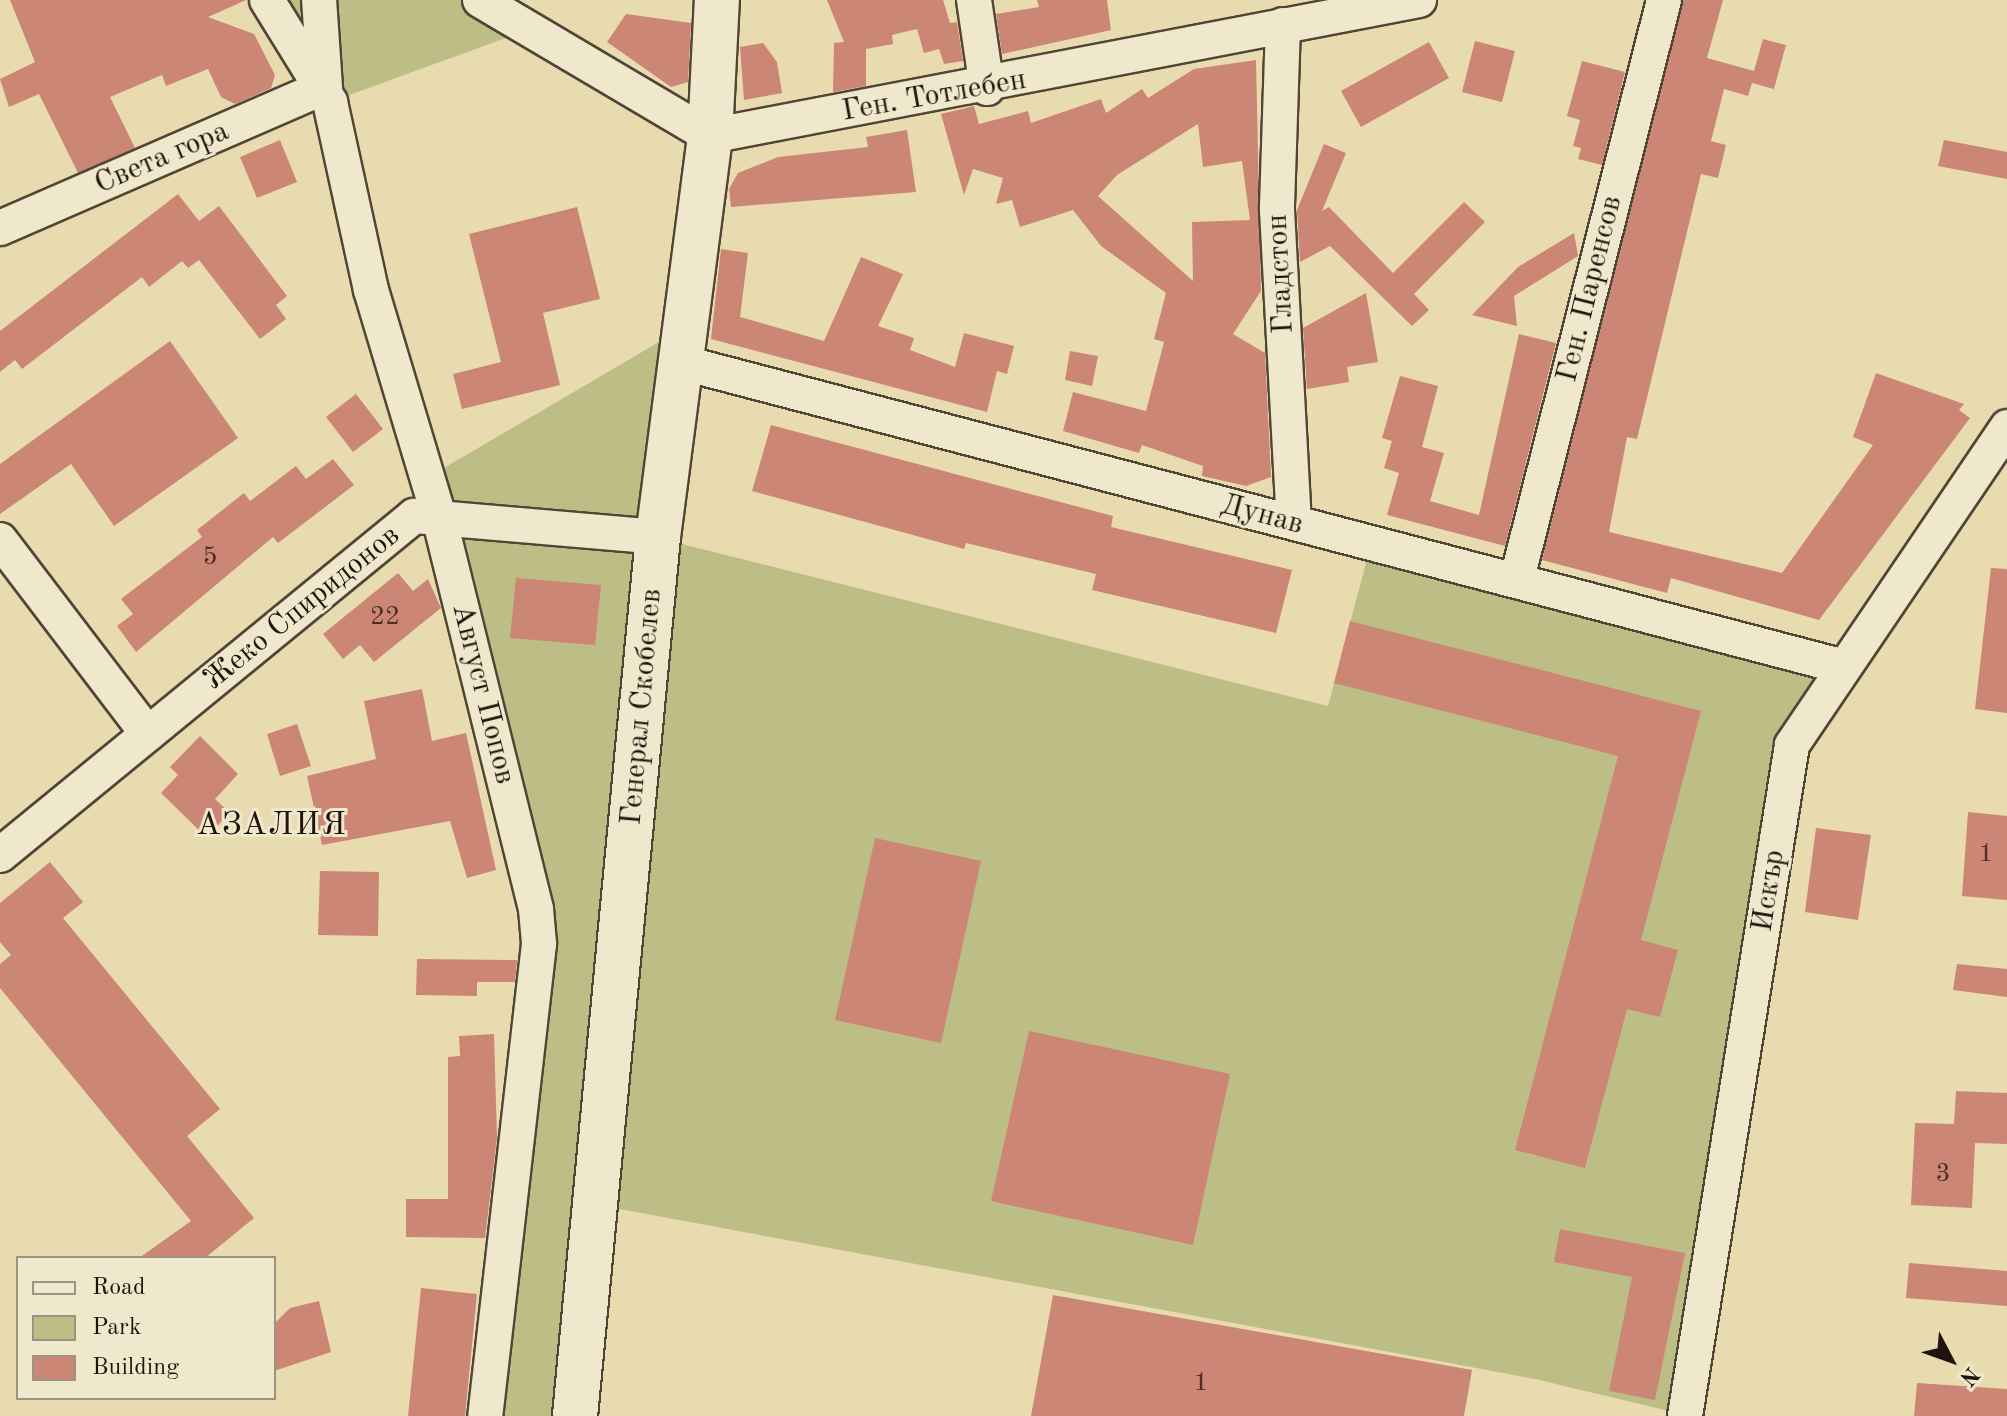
<!DOCTYPE html>
<html>
<head>
<meta charset="utf-8">
<style>
	body { margin:0 }
	#map { position:relative; width:2007px; height:1416px; overflow:hidden; background:#e8dbb0; font-family:"Old Standard TT",serif }
	div>[style] { position:absolute }
	[style*='--x'] { left:calc(var(--x)*1px); top:calc(var(--y)*1px); width:calc(var(--w)*1px); rotate:calc(var(--a)*1deg) }
	.green>* { inset:0; background:#bdbe86 }
	.building>* { inset:0; background:#cc8675 }
	.roads { filter:drop-shadow(2px 0 #514536) drop-shadow(-2px 0 #514536) drop-shadow(0 2px #514536) drop-shadow(0 -2px #514536) }
	.street>* { height:34px; margin:-17px; padding:0 17px; transform-origin:17px; border-radius:17px; background:#f0e8cc }
	.secondary>* { height:44px; margin:-22px; padding:0 22px; transform-origin:22px; border-radius:22px; background:#f0e8cc }
	span { translate:-50% -50%; white-space:nowrap; text-align:center; line-height:1.15; -webkit-text-stroke:6px #f0e8cc; paint-order:stroke }
	.number-label { font-size:26px; color:#4a3028 }
	.number-label span { -webkit-text-stroke-width:0 }
	.street-label { font-size:30px; color:#1f130e }
	.neighbourhood-label { font-size:32px; color:#1f130e; letter-spacing:2px }
	.legend { position:absolute; left:16px; top:1256px; width:260px; height:144px; box-sizing:border-box; background:#f0e8cc; border:2px solid #9c9380; margin:0; padding:10px 14px; list-style:none; font-size:24px; color:#1f130e }
	.legend li { display:flex; align-items:center; gap:16px; height:40px }
	.legend b { width:40px; border:2px solid #9c9380 }
	.north { position:absolute; left:1911px; top:1320px; width:80px; height:80px; -webkit-text-stroke:6px #f0e8cc; paint-order:stroke; rotate:131deg; font-size:22px; font-weight:700; line-height:32px; text-align:center; color:#1f130e }
	.north::after { content:''; display:block; margin:auto; width:28px; height:36px; background:#1f130e; clip-path:polygon(50% 0,100% 100%,50% 72%,0 100%) }
</style>
</head>
<body>
<div id="map">
	<div class="green">
		<i style="clip-path:polygon(267px 0,480px 0,533px 28px,330px 102px)"></i>
		<i style="clip-path:polygon(683px 328px,658px 538px,1328px 706px,1371px 544px,1844px 667px,1792px 745px,1686px 1415px,1535px 1379px,598px 1205px,575px 1416px,485px 1416px,539px 944px,425px 479px)"></i>
	</div>
	<div class="building">
		<i style="clip-path:polygon(10px 0,246px 0,208px 17px,254px 34px,275px 75px,271px 88px,235px 104px,221px 97px,208px 69px,166px 86px,162px 75px,110px 97px,135px 148px,78px 173px,39px 94px,9px 107px,0 79px,35px 62px)"></i>
		<i style="clip-path:polygon(827px 0,943px 0,950px 23px,957px 22px,963px 61px,944px 64px,939px 49px,924px 53px,917px 29px,892px 35px,893px 44px,866px 49px,866px 86px,833px 92px,834px 43px,844px 42px)"></i>
		<i style="clip-path:polygon(1037px 0,1107px 0,1111px 30px,1002px 54px,996px 14px,1039px 7px)"></i>
		<i style="clip-path:polygon(1683px 0,1723px 0,1707px 58px,1754px 71px,1763px 39px,1786px 45px,1774px 89px,1752px 83px,1748px 96px,1724px 89px,1711px 141px,1726px 145px,1718px 178px,1701px 174px,1637px 439px,1627px 437px,1609px 532px,1782px 573px,1873px 445px,1853px 437px,1876px 373px,1964px 404px,1959px 410px,1970px 418px,1819px 620px,1671px 578px,1667px 593px,1542px 560px)"></i>
		<i style="clip-path:polygon(626px 14px,691px 23px,688px 82px,671px 87px,607px 42px)"></i>
		<i style="clip-path:polygon(1475px 41px,1515px 51px,1502px 102px,1462px 92px)"></i>
		<i style="clip-path:polygon(1429px 42px,1449px 78px,1361px 127px,1341px 91px)"></i>
		<i style="clip-path:polygon(763px 43px,777px 62px,782px 93px,744px 100px,740px 47px)"></i>
		<i style="clip-path:polygon(evenodd,1256px 60px,1261px 291px,1233px 334px,1265px 353px,1271px 477px,1246px 486px,1202px 476px,1203px 466px,1142px 445px,1139px 453px,1063px 431px,1073px 392px,1146px 411px,1164px 342px,1154px 339px,1166px 293px,1101px 246px,1073px 210px,1020px 227px,1012px 200px,996px 204px,1003px 178px,973px 169px,964px 195px,941px 114px,974px 106px,979px 124px,1028px 111px,1031px 123px,1101px 99px,1106px 113px,1142px 89px,1148px 98px,1194px 69px,1256px 60px,1198px 124px,1203px 167px,1242px 161px,1250px 220px,1192px 222px,1193px 281px,1098px 196px,1117px 175px,1198px 124px)"></i>
		<i style="clip-path:polygon(1582px 61px,1625px 72px,1602px 165px,1578px 159px,1581px 148px,1573px 146px,1580px 120px,1567px 116px)"></i>
		<i style="clip-path:polygon(907px 130px,916px 192px,731px 207px,729px 189px,738px 173px,778px 157px,868px 147px,866px 137px)"></i>
		<i style="clip-path:polygon(280px 140px,297px 182px,257px 198px,240px 157px)"></i>
		<i style="clip-path:polygon(1944px 140px,2007px 152px,2007px 179px,1938px 166px)"></i>
		<i style="clip-path:polygon(1324px 144px,1346px 153px,1322px 211px,1329px 207px,1393px 273px,1464px 202px,1485px 222px,1414px 294px,1429px 310px,1412px 326px,1330px 246px,1300px 262px,1297px 210px)"></i>
		<i style="clip-path:polygon(178px 194px,199px 221px,219px 206px,287px 296px,276px 305px,286px 319px,260px 339px,199px 260px,188px 268px,182px 261px,149px 287px,142px 277px,22px 369px,15px 360px,0 372px,0 331px)"></i>
		<i style="clip-path:polygon(577px 207px,600px 299px,543px 313px,560px 385px,462px 409px,453px 374px,501px 362px,469px 234px)"></i>
		<i style="clip-path:polygon(1574px 233px,1578px 256px,1514px 296px,1517px 326px,1472px 315px,1518px 267px)"></i>
		<i style="clip-path:polygon(721px 249px,748px 253px,740px 317px,824px 341px,861px 257px,903px 274px,878px 326px,914px 338px,910px 350px,955px 367px,964px 333px,1014px 346px,1007px 374px,997px 371px,987px 412px,711px 339px)"></i>
		<i style="clip-path:polygon(1366px 293px,1378px 362px,1347px 367px,1349px 382px,1307px 389px,1303px 328px)"></i>
		<i style="clip-path:polygon(1519px 334px,1556px 343px,1505px 546px,1387px 515px,1399px 473px,1384px 468px,1392px 441px,1382px 438px,1400px 376px,1438px 386px,1422px 447px,1444px 453px,1430px 501px,1479px 515px)"></i>
		<i style="clip-path:polygon(170px 341px,238px 438px,114px 526px,71px 464px,0 514px,0 464px)"></i>
		<i style="clip-path:polygon(1070px 351px,1098px 356px,1092px 386px,1065px 380px)"></i>
		<i style="clip-path:polygon(356px 394px,383px 429px,353px 452px,326px 417px)"></i>
		<i style="clip-path:polygon(771px 425px,1113px 516px,1111px 527px,1292px 570px,1276px 633px,1092px 590px,1096px 574px,966px 543px,964px 549px,752px 491px)"></i>
		<i style="clip-path:polygon(333px 459px,354px 485px,278px 543px,273px 537px,136px 652px,117px 626px,133px 614px,121px 599px,202px 537px,197px 530px,244px 493px,250px 501px,296px 466px,306px 479px)"></i>
		<i style="clip-path:polygon(1991px 568px,2007px 569px,2007px 713px,1975px 709px)"></i>
		<i style="clip-path:polygon(398px 573px,413px 591px,428px 579px,441px 608px,374px 662px,360px 645px,343px 659px,323px 634px)"></i>
		<i style="clip-path:polygon(516px 578px,601px 585px,595px 645px,510px 638px)"></i>
		<i style="clip-path:polygon(1350px 621px,1701px 711px,1641px 940px,1678px 950px,1660px 1017px,1627px 1009px,1585px 1168px,1515px 1150px,1618px 756px,1334px 683px)"></i>
		<i style="clip-path:polygon(422px 689px,432px 741px,466px 733px,496px 870px,467px 878px,450px 821px,322px 845px,307px 776px,376px 759px,364px 701px)"></i>
		<i style="clip-path:polygon(297px 724px,311px 766px,280px 776px,267px 734px)"></i>
		<i style="clip-path:polygon(200px 736px,238px 774px,215px 799px,230px 813px,206px 837px,161px 793px,178px 775px,170px 767px)"></i>
		<i style="clip-path:polygon(1968px 812px,2007px 816px,2007px 900px,1962px 896px)"></i>
		<i style="clip-path:polygon(1816px 828px,1871px 835px,1858px 920px,1805px 912px)"></i>
		<i style="clip-path:polygon(875px 838px,981px 861px,941px 1043px,835px 1020px)"></i>
		<i style="clip-path:polygon(50px 862px,83px 902px,63px 918px,220px 1109px,187px 1136px,254px 1218px,205px 1258px,139px 1258px,191px 1221px,0 988px,0 964px,11px 955px,0 942px,0 903px)"></i>
		<i style="clip-path:polygon(320px 871px,379px 872px,378px 936px,318px 935px)"></i>
		<i style="clip-path:polygon(417px 959px,517px 960px,515px 982px,477px 982px,477px 996px,416px 995px)"></i>
		<i style="clip-path:polygon(1957px 964px,2007px 969px,2007px 997px,1953px 990px)"></i>
		<i style="clip-path:polygon(1029px 1031px,1230px 1074px,1193px 1245px,991px 1201px)"></i>
		<i style="clip-path:polygon(494px 1034px,497px 1138px,485px 1238px,406px 1237px,406px 1199px,448px 1199px,448px 1057px,460px 1056px,459px 1036px)"></i>
		<i style="clip-path:polygon(1956px 1091px,2007px 1093px,2007px 1144px,1975px 1143px,1972px 1208px,1911px 1205px,1915px 1123px,1954px 1124px)"></i>
		<i style="clip-path:polygon(1560px 1229px,1685px 1253px,1655px 1400px,1609px 1391px,1632px 1277px,1554px 1262px)"></i>
		<i style="clip-path:polygon(1909px 1263px,2007px 1271px,2007px 1306px,1906px 1298px)"></i>
		<i style="clip-path:polygon(421px 1288px,477px 1294px,465px 1416px,408px 1416px)"></i>
		<i style="clip-path:polygon(1053px 1295px,1472px 1370px,1464px 1416px,1031px 1416px)"></i>
		<i style="clip-path:polygon(319px 1301px,331px 1352px,274px 1371px,274px 1324px,290px 1308px)"></i>
		<i style="clip-path:polygon(1917px 1383px,2007px 1389px,2007px 1416px,1914px 1416px)"></i>
	</div>
	<div class="roads">
		<div class="street">
			<i style="--x:267;--y:0;--w:120;--a:58.3"></i>
			<i style="--x:330;--y:102;--w:192;--a:77.7"></i>
			<i style="--x:371;--y:290;--w:237;--a:73.3"></i>
			<i style="--x:439;--y:517;--w:404;--a:76.1"></i>
			<i style="--x:536;--y:909;--w:35;--a:85"></i>
			<i style="--x:539;--y:944;--w:475;--a:96.5"></i>
			<i style="--x:480;--y:0;--w:267;--a:30.6"></i>
			<i style="--x:710;--y:136;--w:722;--a:-10.86"></i>
			<i style="--x:974;--y:0;--w:89;--a:81.6"></i>
			<i style="--x:1283;--y:25;--w:185;--a:91.9"></i>
			<i style="--x:1277;--y:210;--w:313;--a:86.9"></i>
			<i style="--x:0;--y:228;--w:354;--a:-23.5"></i>
			<i style="--x:325;--y:87;--w:87;--a:-93.9"></i>
			<i style="--x:680;--y:362;--w:1203;--a:14.68"></i>
			<i style="--x:0;--y:540;--w:244;--a:52.7"></i>
			<i style="--x:1517;--y:579;--w:597;--a:-75.75"></i>
			<i style="--x:0;--y:855;--w:535;--a:-39.31"></i>
			<i style="--x:414;--y:516;--w:245;--a:4.9"></i>
			<i style="--x:1685;--y:1416;--w:679;--a:-80.94"></i>
			<i style="--x:1792;--y:745;--w:384;--a:-55.9"></i>
		</div>
		<div class="secondary">
			<i style="--x:575;--y:1416;--w:883;--a:-84.61"></i>
			<i style="--x:658;--y:537;--w:404;--a:-82.6"></i>
			<i style="--x:710;--y:136;--w:136;--a:-87.1"></i>
		</div>
	</div>
	<div class="number-label">
		<span style="left:210px;top:558px">5</span>
		<span style="left:385px;top:618px">22</span>
		<span style="left:1986px;top:855px">1</span>
		<span style="left:1943px;top:1175px">3</span>
		<span style="left:1201px;top:1384px">1</span>
	</div>
	<div class="street-label">
		<span style="left:934px;top:96px;rotate:-10deg">Ген. Тотлебен</span>
		<span style="left:162px;top:158px;rotate:-23deg">Света гора</span>
		<span style="left:1281px;top:274px;rotate:-93deg">Гладстон</span>
		<span style="left:1590px;top:289px;rotate:-76deg">Ген. Паренсов</span>
		<span style="left:1262px;top:515px;rotate:15deg">Дунав</span>
		<span style="left:302px;top:608px;rotate:-39deg">Жеко Спиридонов</span>
		<span style="left:483px;top:694px;rotate:76deg">Август Попов</span>
		<span style="left:642px;top:707px;rotate:-85deg">Генерал Скобелев</span>
		<span style="left:1769px;top:891px;rotate:-81deg">Искър</span>
	</div>
	<div class="neighbourhood-label">
		<span style="left:272px;top:826px">АЗАЛИЯ</span>
	</div>
	<ul class="legend">
	<li><b style="height:10px;background:#f0e8cc"></b>Road</li>
	<li><b style="height:22px;background:#bdbe86"></b>Park</li>
	<li><b style="height:22px;background:#cc8675"></b>Building</li>
	</ul>
	<div class="north">N</div>
</div>
</body>
</html>
